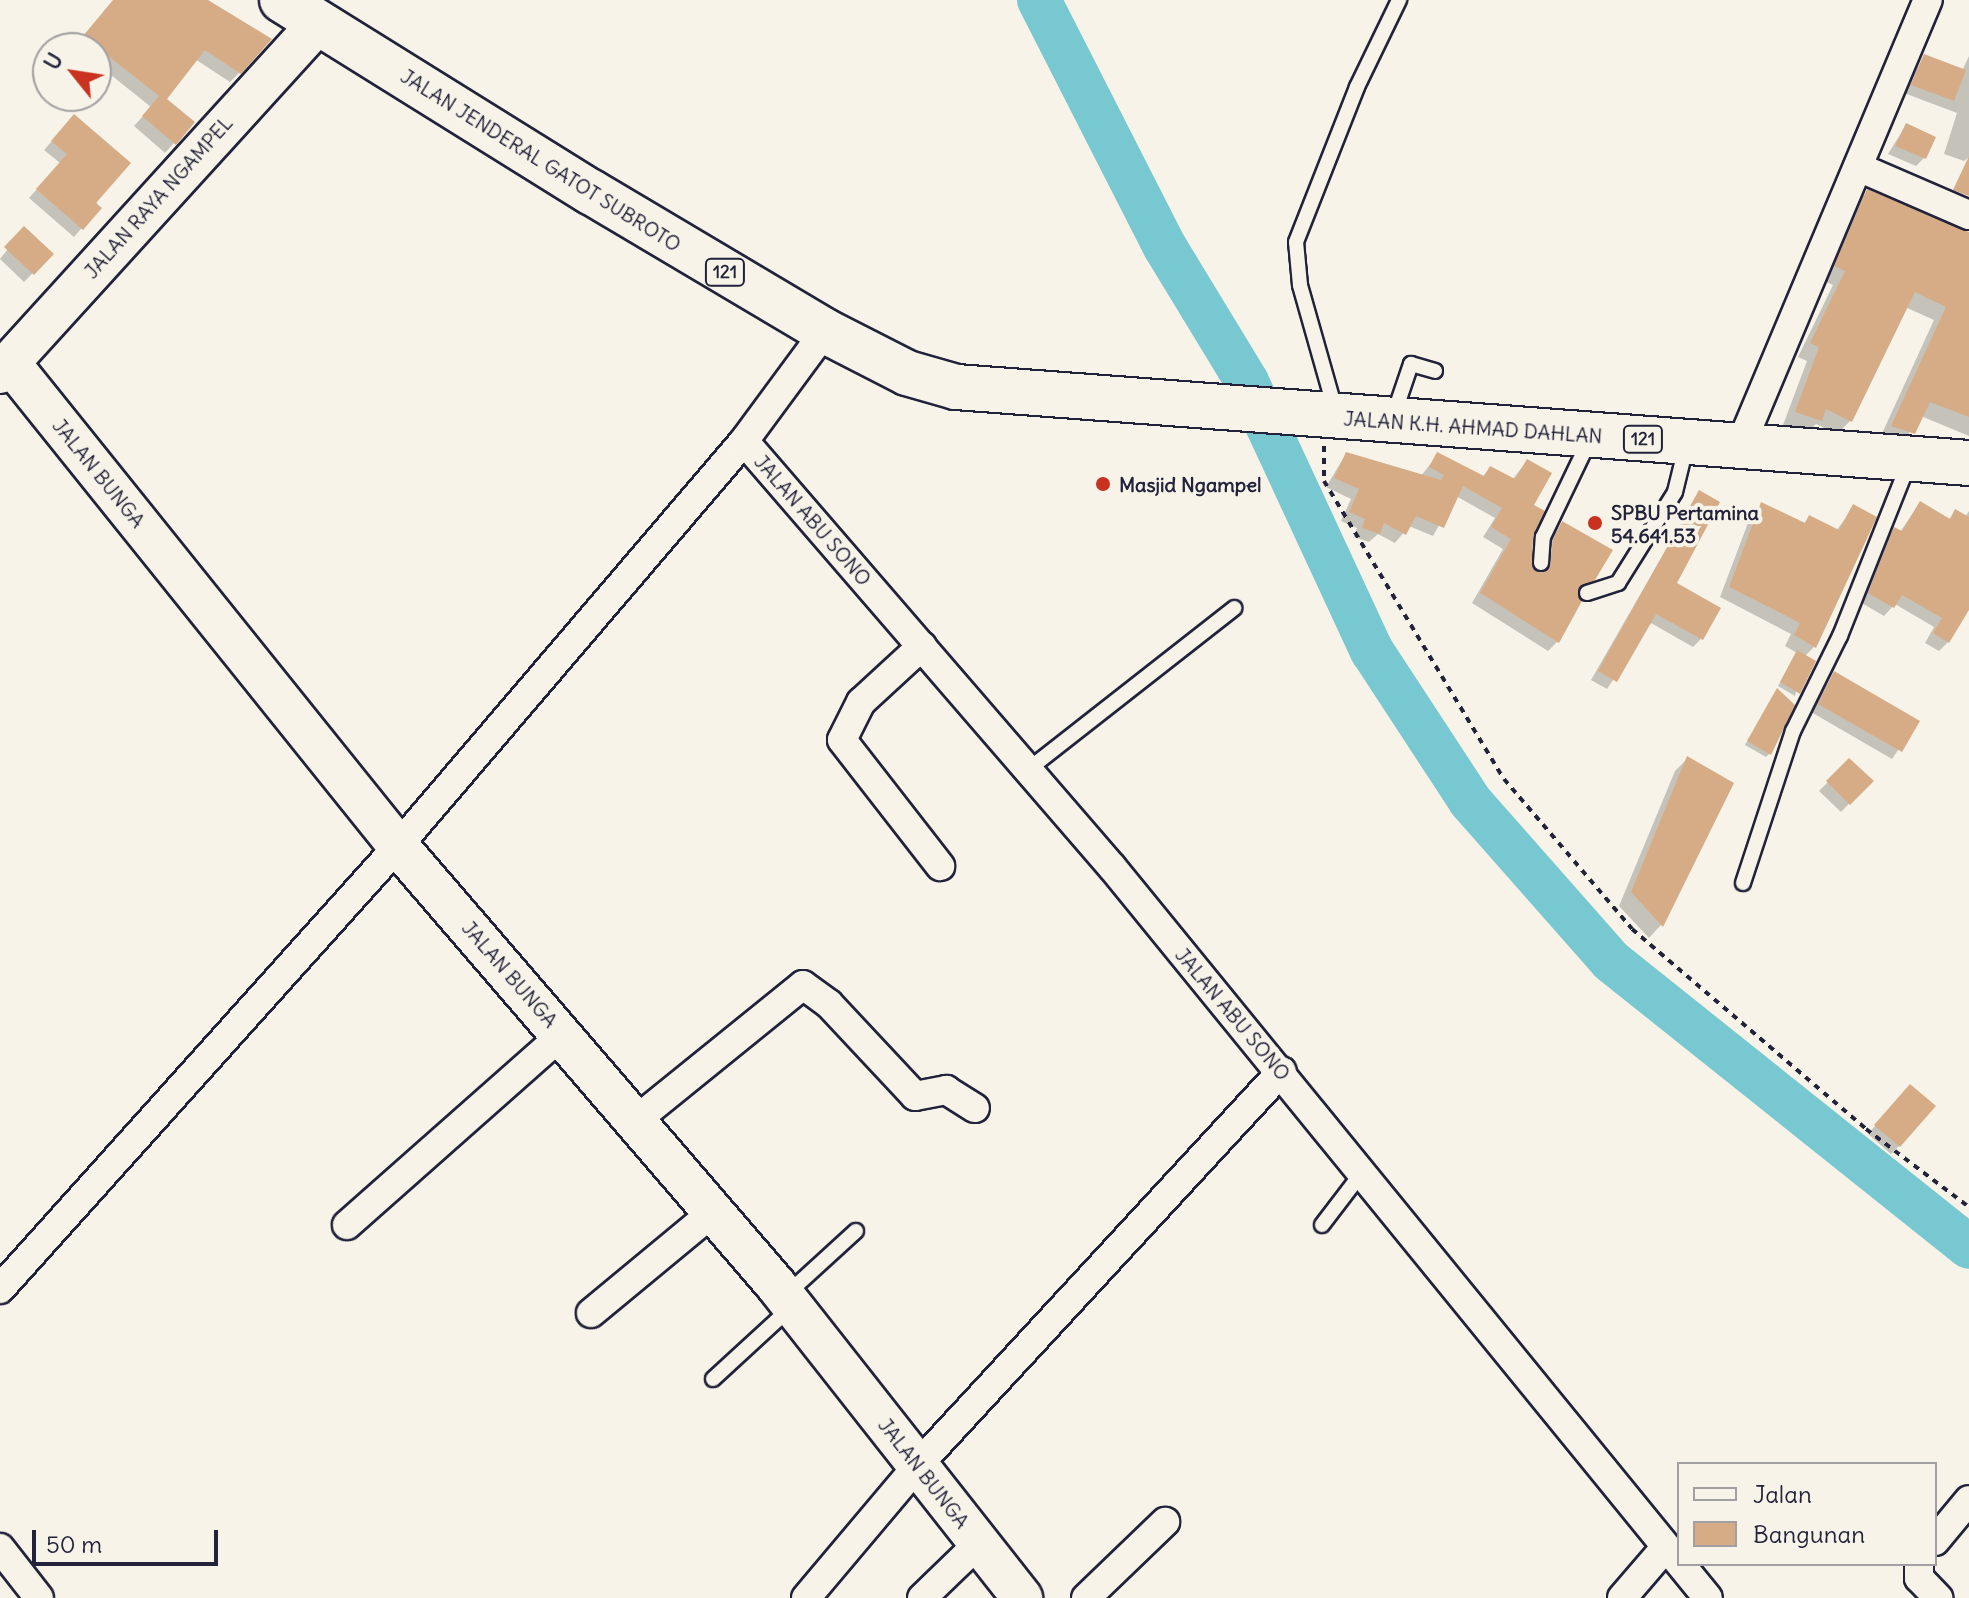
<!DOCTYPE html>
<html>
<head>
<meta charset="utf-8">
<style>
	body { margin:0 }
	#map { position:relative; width:1969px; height:1598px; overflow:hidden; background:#f7f3e8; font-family:Delius,sans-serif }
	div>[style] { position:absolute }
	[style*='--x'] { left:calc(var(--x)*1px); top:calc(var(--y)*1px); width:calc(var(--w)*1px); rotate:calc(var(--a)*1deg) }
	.shadow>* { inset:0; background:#0003 }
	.river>* { height:44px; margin:-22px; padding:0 22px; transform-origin:22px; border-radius:22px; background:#77c8d0 }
	.building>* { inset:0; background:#d6ac87 }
	.path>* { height:4px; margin-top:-2px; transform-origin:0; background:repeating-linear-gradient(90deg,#22223b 0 6px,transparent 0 12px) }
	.roads { filter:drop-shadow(2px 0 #22223b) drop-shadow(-2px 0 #22223b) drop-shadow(0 2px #22223b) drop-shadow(0 -2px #22223b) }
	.lane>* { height:14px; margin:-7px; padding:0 7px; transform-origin:7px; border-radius:7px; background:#f7f3e8 }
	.street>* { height:28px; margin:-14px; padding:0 14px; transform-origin:14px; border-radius:14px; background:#f7f3e8 }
	.secondary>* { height:40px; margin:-20px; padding:0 20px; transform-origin:20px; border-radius:20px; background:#f7f3e8 }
	.primary>* { height:44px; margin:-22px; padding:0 22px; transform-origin:22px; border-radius:22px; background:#f7f3e8 }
	.dots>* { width:22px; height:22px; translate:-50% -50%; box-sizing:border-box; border:4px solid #f7f3e8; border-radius:50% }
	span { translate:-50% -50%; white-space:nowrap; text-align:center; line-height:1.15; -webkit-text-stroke:8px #f7f3e8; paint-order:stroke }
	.shield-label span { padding:2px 6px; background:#f7f3e8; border:2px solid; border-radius:6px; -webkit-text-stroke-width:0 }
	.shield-label { font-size:18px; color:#22223b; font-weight:700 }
	.street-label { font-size:20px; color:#22223b }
	.poi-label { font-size:20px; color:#22223b; font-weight:700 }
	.left { translate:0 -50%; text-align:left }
	.legend { position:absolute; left:1677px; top:1462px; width:260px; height:104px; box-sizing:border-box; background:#f7f3e8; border:2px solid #a29fa3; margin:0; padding:10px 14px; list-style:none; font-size:24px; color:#22223b }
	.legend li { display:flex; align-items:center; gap:16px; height:40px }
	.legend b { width:40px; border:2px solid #a29fa3 }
	.north { position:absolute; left:32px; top:32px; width:80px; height:80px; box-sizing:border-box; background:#f7f3e8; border:2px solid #a29fa3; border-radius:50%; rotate:300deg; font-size:22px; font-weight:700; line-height:32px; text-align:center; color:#22223b }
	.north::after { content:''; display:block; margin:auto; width:28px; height:36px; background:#c8321e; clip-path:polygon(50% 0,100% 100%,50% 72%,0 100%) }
	.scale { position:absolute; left:32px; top:1530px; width:186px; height:36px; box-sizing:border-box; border:4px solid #22223b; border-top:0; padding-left:10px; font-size:24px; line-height:28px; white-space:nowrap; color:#22223b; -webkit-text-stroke:6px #f7f3e8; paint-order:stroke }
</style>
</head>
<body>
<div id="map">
	<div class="shadow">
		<i style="clip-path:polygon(114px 0,204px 0,240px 72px,230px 82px,195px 59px,164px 99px,192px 123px,165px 153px,134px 126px,151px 107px,96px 63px,96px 48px,75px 47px)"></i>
		<i style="clip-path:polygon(1924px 56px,1963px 69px,1969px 56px,1969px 157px,1964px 161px,1944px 154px,1957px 113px,1904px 93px)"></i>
		<i style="clip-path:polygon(66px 125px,99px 208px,74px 237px,29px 198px,60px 163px,44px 150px)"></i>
		<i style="clip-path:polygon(1906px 125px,1924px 158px,1916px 166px,1888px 154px)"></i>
		<i style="clip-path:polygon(1867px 192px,1969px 249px,1969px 436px,1921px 416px,1900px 446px,1879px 440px,1934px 320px,1905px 307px,1850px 421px,1837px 434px,1816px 424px,1807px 433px,1783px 425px,1807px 361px,1798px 357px,1833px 285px,1822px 280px,1854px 205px)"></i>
		<i style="clip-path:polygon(24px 229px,51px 254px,24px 282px,0 259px)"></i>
		<i style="clip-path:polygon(1346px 454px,1421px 476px,1438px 454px,1482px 477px,1491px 468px,1512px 480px,1527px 461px,1533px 573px,1542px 571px,1544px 551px,1562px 523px,1593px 579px,1578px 591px,1580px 601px,1557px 642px,1548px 651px,1472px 603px,1503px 549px,1483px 537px,1495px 518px,1456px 496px,1433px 536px,1409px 526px,1395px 543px,1378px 534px,1369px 542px,1354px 537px,1357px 528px,1341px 521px,1351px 499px,1326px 487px)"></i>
		<i style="clip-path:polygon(1699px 492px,1675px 583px,1701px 639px,1693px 647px,1651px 623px,1607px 689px,1591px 680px)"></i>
		<i style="clip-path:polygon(1920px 503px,1948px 520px,1956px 512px,1965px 517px,1969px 511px,1969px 577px,1948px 642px,1939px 651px,1925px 643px,1934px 627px,1895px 604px,1884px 616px,1860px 602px,1886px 538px,1895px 529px,1900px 532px)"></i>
		<i style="clip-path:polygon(1762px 505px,1803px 524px,1809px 518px,1836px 531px,1854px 507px,1874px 518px,1814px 647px,1805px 656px,1795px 696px,1778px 686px,1797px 653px,1785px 646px,1791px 634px,1720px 597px,1751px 515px)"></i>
		<i style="clip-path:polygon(1834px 673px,1917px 722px,1892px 759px,1811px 712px)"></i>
		<i style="clip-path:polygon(1777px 691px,1769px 754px,1766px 757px,1745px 745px)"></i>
		<i style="clip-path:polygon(1688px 758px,1731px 784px,1661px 925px,1649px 938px,1619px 906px,1675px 771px)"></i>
		<i style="clip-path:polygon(1849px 761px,1871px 781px,1841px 812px,1819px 791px)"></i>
		<i style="clip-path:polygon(1902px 1095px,1899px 1146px,1891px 1154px,1868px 1134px)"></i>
	</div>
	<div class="river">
		<i style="--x:1039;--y:0;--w:277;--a:63"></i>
		<i style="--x:1165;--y:247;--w:158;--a:58.7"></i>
		<i style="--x:1247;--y:382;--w:297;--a:65.1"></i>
		<i style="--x:1372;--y:651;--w:179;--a:56.8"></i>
		<i style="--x:1470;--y:801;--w:213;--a:48.6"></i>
		<i style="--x:1611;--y:961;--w:458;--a:38.6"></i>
	</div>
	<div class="building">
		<i style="clip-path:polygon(113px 0,208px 0,272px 39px,241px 74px,205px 50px,167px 99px,195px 122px,176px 145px,142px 116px,159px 96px,83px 36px)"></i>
		<i style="clip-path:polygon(1924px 54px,1966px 70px,1954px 101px,1911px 85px)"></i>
		<i style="clip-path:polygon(74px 114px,131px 163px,96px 203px,102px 208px,83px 230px,36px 189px,67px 154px,51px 141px)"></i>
		<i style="clip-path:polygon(1906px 123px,1936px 137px,1926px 159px,1895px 146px)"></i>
		<i style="clip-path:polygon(1969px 156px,1969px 196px,1953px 190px)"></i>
		<i style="clip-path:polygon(1867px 189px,1969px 232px,1969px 417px,1930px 402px,1915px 434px,1891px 426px,1946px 307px,1915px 292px,1852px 422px,1826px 409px,1822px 421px,1795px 412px,1819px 347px,1810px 343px,1845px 271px,1834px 266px)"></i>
		<i style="clip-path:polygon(24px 226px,54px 254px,34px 275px,4px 247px)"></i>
		<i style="clip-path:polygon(1346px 452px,1441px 480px,1444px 475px,1429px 467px,1437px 452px,1484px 476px,1490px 466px,1515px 479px,1527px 459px,1552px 473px,1534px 505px,1545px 511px,1533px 536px,1532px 568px,1541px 573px,1550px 568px,1553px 540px,1562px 521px,1613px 550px,1595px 580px,1579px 587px,1582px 601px,1559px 643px,1480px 593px,1511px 539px,1491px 527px,1502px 508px,1463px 486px,1444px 528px,1416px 516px,1406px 535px,1384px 523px,1380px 534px,1362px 528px,1365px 519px,1349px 512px,1359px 489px,1334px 478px)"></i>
		<i style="clip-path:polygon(1699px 490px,1720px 502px,1677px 583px,1721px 608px,1703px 640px,1656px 614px,1617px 682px,1598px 671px)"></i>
		<i style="clip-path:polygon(1920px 501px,1950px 519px,1955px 509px,1969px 517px,1969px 610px,1949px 643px,1933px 633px,1942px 618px,1902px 595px,1894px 608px,1868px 593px,1894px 527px,1902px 531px)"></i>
		<i style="clip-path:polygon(1761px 502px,1805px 523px,1809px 515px,1839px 530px,1853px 504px,1877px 517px,1816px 648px,1794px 635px,1800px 623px,1729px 587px)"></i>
		<i style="clip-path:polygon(1797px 650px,1816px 661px,1800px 694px,1780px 682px)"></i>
		<i style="clip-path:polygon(1834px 671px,1920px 721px,1902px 752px,1818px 704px)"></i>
		<i style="clip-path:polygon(1777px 688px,1795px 705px,1771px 755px,1747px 741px)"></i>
		<i style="clip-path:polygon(1687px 756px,1734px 783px,1663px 927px,1631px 892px)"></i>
		<i style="clip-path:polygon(1849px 758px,1874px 781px,1850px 805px,1826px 781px)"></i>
		<i style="clip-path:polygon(1910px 1084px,1936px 1106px,1900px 1147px,1874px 1125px)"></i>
	</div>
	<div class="path">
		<i style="--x:1324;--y:446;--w:35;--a:90"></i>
		<i style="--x:1324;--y:481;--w:348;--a:58.9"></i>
		<i style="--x:1504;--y:779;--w:197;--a:49.5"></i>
		<i style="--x:1632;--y:929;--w:308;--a:40.5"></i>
		<i style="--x:1866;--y:1129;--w:129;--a:37.1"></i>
	</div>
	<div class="roads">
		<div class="lane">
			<i style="--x:1335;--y:409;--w:129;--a:-105.8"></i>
			<i style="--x:1300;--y:285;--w:43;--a:-95.3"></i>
			<i style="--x:1296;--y:242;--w:167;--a:-68.5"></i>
			<i style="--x:1357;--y:87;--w:97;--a:-64.2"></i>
			<i style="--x:1394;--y:414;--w:53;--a:-71.2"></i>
			<i style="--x:1411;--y:364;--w:25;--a:16"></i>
			<i style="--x:1541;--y:563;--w:26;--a:-86"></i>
			<i style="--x:1543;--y:537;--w:109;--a:-64.4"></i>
			<i style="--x:1587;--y:593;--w:33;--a:-18"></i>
			<i style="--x:1618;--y:583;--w:107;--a:-57.9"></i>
			<i style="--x:1675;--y:492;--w:46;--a:-76.3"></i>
			<i style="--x:1029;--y:769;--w:261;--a:-38.1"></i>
			<i style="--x:1743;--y:883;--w:160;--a:-71.8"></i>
			<i style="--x:1793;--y:731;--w:106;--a:-63.7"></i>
			<i style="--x:1840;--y:636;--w:186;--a:-68.3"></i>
			<i style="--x:1322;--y:1225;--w:64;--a:-52.6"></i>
			<i style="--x:788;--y:1293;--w:92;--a:-42.4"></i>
			<i style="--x:713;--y:1379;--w:103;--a:-42.6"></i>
		</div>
		<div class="street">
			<i style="--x:1858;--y:167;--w:121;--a:23.4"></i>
			<i style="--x:744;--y:441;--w:563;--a:49.18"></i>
			<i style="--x:1112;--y:867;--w:943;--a:50.81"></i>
			<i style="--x:1739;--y:449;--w:487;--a:-67.2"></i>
			<i style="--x:922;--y:646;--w:83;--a:137.4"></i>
			<i style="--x:861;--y:702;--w:42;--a:116.6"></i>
			<i style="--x:842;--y:740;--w:160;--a:52.1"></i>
			<i style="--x:635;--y:1121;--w:216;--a:-39"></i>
			<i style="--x:803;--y:985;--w:32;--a:36"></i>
			<i style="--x:829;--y:1004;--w:126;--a:46.9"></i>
			<i style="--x:915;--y:1096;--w:32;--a:-11"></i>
			<i style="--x:946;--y:1090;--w:34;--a:32"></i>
			<i style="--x:347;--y:1225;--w:288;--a:-41.5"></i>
			<i style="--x:0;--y:1289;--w:596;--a:-48.06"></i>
			<i style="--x:398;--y:846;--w:533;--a:-49.49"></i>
			<i style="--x:744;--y:441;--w:137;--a:-53.6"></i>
			<i style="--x:591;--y:1313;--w:158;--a:-39.6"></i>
			<i style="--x:1935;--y:1541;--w:53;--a:-50.3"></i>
			<i style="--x:0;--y:1548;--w:63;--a:52"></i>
			<i style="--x:1919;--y:1564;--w:14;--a:90"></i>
			<i style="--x:1919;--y:1578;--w:28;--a:46"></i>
			<i style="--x:806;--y:1598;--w:174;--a:-49.9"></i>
			<i style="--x:918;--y:1465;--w:536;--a:-47.27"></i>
			<i style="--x:922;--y:1598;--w:79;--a:-44"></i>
			<i style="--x:1086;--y:1598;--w:110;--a:-43.9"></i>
			<i style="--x:1622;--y:1598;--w:66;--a:-49.3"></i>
		</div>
		<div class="secondary">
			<i style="--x:10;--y:363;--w:620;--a:51.22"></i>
			<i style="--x:398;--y:846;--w:579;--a:49.27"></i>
			<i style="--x:776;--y:1285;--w:398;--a:51.8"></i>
			<i style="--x:0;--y:373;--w:473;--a:-47.7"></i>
		</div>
		<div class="primary">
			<i style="--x:282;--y:0;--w:364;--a:31.9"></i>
			<i style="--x:591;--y:192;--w:272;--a:30.7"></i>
			<i style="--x:825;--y:331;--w:92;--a:27.1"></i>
			<i style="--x:907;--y:373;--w:51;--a:15.9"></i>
			<i style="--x:956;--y:387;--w:1016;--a:4.29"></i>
		</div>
	</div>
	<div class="dots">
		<i style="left:1103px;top:484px;background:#c8321e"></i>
		<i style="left:1595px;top:523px;background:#c8321e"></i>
	</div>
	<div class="shield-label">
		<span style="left:725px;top:272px">121</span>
		<span style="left:1643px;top:439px">121</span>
	</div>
	<div class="street-label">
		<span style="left:541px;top:160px;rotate:32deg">JALAN JENDERAL GATOT SUBROTO</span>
		<span style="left:158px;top:197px;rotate:-48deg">JALAN RAYA NGAMPEL</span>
		<span style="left:1473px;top:427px;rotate:4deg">JALAN K.H. AHMAD DAHLAN</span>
		<span style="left:99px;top:473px;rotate:51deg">JALAN BUNGA</span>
		<span style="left:813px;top:520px;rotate:49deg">JALAN ABU SONO</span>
		<span style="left:510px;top:974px;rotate:49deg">JALAN BUNGA</span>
		<span style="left:1233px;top:1014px;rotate:50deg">JALAN ABU SONO</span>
		<span style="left:924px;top:1473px;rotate:52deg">JALAN BUNGA</span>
	</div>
	<div class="poi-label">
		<span class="left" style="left:1119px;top:484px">Masjid Ngampel</span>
		<span class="left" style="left:1611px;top:524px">SPBU Pertamina<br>54.641.53</span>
	</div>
	<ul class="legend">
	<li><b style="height:10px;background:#f7f3e8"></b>Jalan</li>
	<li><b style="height:22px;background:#d6ac87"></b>Bangunan</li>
	</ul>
	<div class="north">U</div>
	<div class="scale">50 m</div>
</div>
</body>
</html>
